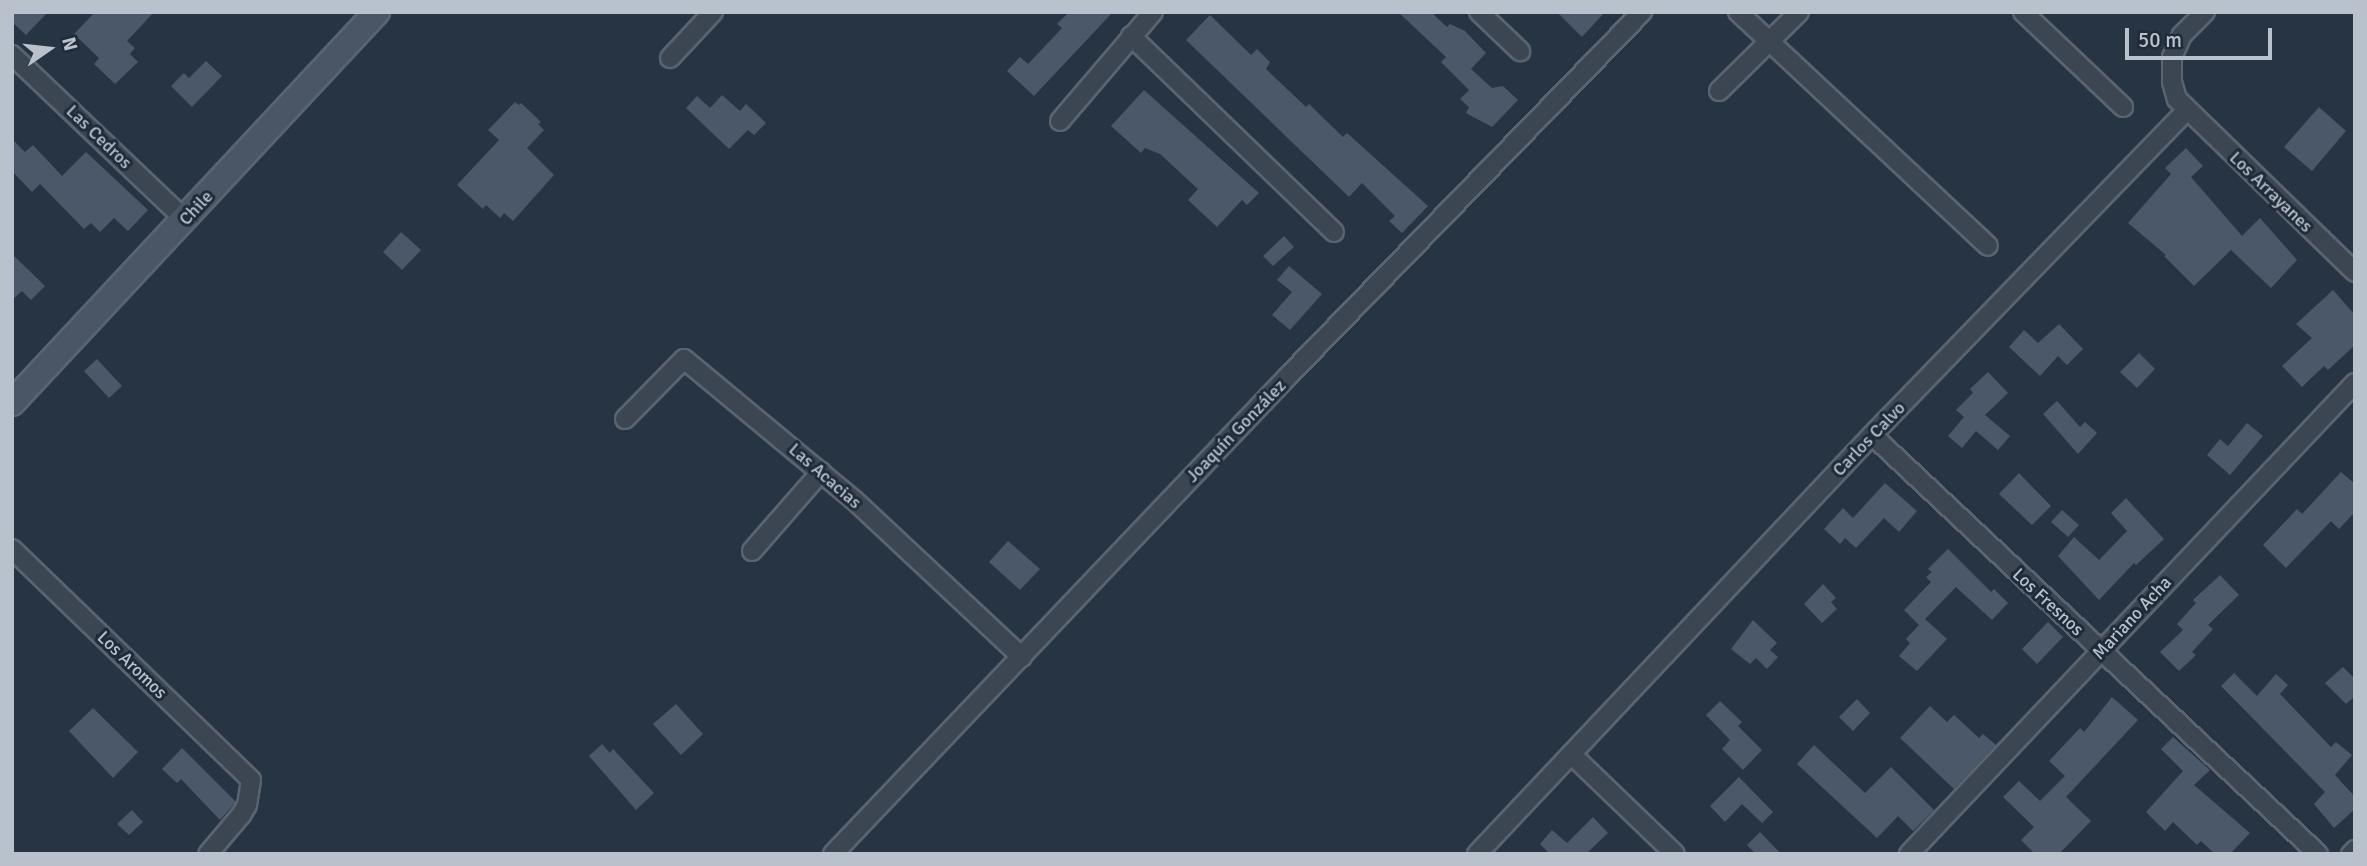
<!DOCTYPE html>
<html>
<head>
<meta charset="utf-8">
<style>
	body { margin:0 }
	#map { position:relative; width:2367px; height:866px; overflow:hidden; background:#273444; font-family:Signika,sans-serif }
	div>[style] { position:absolute }
	[style*='--x'] { left:calc(var(--x)*1px); top:calc(var(--y)*1px); width:calc(var(--w)*1px); rotate:calc(var(--a)*1deg) }
	.building>* { inset:0; background:#4b586a }
	.roads { filter:drop-shadow(2px 0 #5a6471) drop-shadow(-2px 0 #5a6471) drop-shadow(0 2px #5a6471) drop-shadow(0 -2px #5a6471) }
	.street>* { height:18px; margin:-9px; padding:0 9px; transform-origin:9px; border-radius:9px; background:#3c4653 }
	.secondary>* { height:24px; margin:-12px; padding:0 12px; transform-origin:12px; border-radius:12px; background:#4a5566 }
	span { translate:-50% -50%; white-space:nowrap; text-align:center; line-height:1.15; -webkit-text-stroke:6px #202b39; paint-order:stroke }
	.street-label { font-size:18px; color:#b9c1cd }
	.frame { position:absolute; inset:0; border:14px solid #b9c1cd; pointer-events:none }
	.north { position:absolute; left:14px; top:14px; width:70px; height:70px; -webkit-text-stroke:5px #202b39; paint-order:stroke; rotate:76deg; font-size:19px; font-weight:700; line-height:28px; text-align:center; color:#b9c1cd }
	.north::after { content:''; display:block; margin:auto; width:24px; height:32px; background:#b9c1cd; clip-path:polygon(50% 0,100% 100%,50% 72%,0 100%) }
	.scale { position:absolute; left:2125px; top:28px; width:147px; height:32px; box-sizing:border-box; border:4px solid #b9c1cd; border-top:0; padding-left:9px; font-size:21px; line-height:24px; white-space:nowrap; color:#b9c1cd; -webkit-text-stroke:5px #202b39; paint-order:stroke }
</style>
</head>
<body>
<div id="map">
	<div class="building">
		<i style="clip-path:polygon(12px 12px,48px 12px,26px 35px,12px 22px)"></i>
		<i style="clip-path:polygon(95px 12px,154px 12px,127px 41px,135px 48px,130px 54px,138px 62px,115px 84px,94px 64px,99px 58px,74px 34px)"></i>
		<i style="clip-path:polygon(1069px 12px,1113px 12px,1034px 96px,1007px 71px,1020px 57px,1028px 64px,1062px 28px,1057px 24px)"></i>
		<i style="clip-path:polygon(1398px 12px,1437px 12px,1434px 15px,1447px 27px,1450px 24px,1465px 31px,1486px 53px,1471px 69px,1492px 88px,1503px 86px,1518px 100px,1492px 127px,1466px 113px,1469px 107px,1460px 99px,1469px 90px,1441px 62px,1446px 57px)"></i>
		<i style="clip-path:polygon(1557px 12px,1605px 12px,1582px 37px)"></i>
		<i style="clip-path:polygon(1210px 15px,1251px 55px,1257px 49px,1270px 62px,1266px 69px,1306px 107px,1309px 104px,1343px 137px,1347px 133px,1428px 206px,1402px 233px,1389px 221px,1395px 216px,1362px 183px,1349px 197px,1186px 40px)"></i>
		<i style="clip-path:polygon(206px 61px,222px 76px,192px 107px,171px 86px,184px 73px,189px 78px)"></i>
		<i style="clip-path:polygon(1144px 90px,1259px 193px,1247px 205px,1242px 200px,1217px 227px,1188px 200px,1198px 189px,1160px 154px,1145px 148px,1141px 153px,1111px 126px)"></i>
		<i style="clip-path:polygon(722px 95px,740px 111px,746px 104px,766px 123px,754px 135px,748px 130px,729px 149px,686px 108px,697px 96px,710px 108px)"></i>
		<i style="clip-path:polygon(515px 102px,519px 105px,521px 103px,541px 122px,538px 124px,544px 130px,527px 148px,554px 175px,513px 221px,504px 213px,500px 218px,486px 205px,483px 209px,457px 185px,499px 140px,488px 130px)"></i>
		<i style="clip-path:polygon(2319px 107px,2346px 131px,2312px 171px,2284px 147px)"></i>
		<i style="clip-path:polygon(12px 139px,25px 152px,33px 145px,62px 176px,86px 152px,148px 210px,128px 231px,114px 218px,100px 232px,91px 223px,84px 229px,40px 184px,32px 192px,12px 171px)"></i>
		<i style="clip-path:polygon(2186px 148px,2203px 166px,2191px 177px,2242px 236px,2260px 218px,2297px 260px,2271px 288px,2231px 250px,2194px 286px,2164px 256px,2166px 255px,2128px 223px,2171px 174px,2165px 168px)"></i>
		<i style="clip-path:polygon(401px 232px,421px 250px,402px 270px,383px 252px)"></i>
		<i style="clip-path:polygon(1284px 236px,1294px 247px,1273px 266px,1263px 256px)"></i>
		<i style="clip-path:polygon(12px 254px,45px 286px,31px 300px,22px 291px,12px 300px)"></i>
		<i style="clip-path:polygon(1289px 266px,1322px 294px,1290px 330px,1272px 315px,1292px 292px,1277px 280px)"></i>
		<i style="clip-path:polygon(2333px 290px,2355px 315px,2355px 345px,2328px 370px,2324px 366px,2302px 387px,2282px 366px,2312px 338px,2296px 324px)"></i>
		<i style="clip-path:polygon(2059px 324px,2083px 349px,2067px 365px,2058px 356px,2040px 376px,2009px 347px,2024px 330px,2038px 343px)"></i>
		<i style="clip-path:polygon(2139px 353px,2155px 369px,2137px 388px,2120px 372px)"></i>
		<i style="clip-path:polygon(97px 359px,122px 386px,109px 398px,84px 371px)"></i>
		<i style="clip-path:polygon(1988px 372px,2008px 393px,1985px 415px,2010px 436px,1998px 450px,1976px 431px,1962px 448px,1948px 436px,1964px 417px,1956px 410px,1973px 393px,1970px 389px)"></i>
		<i style="clip-path:polygon(2057px 401px,2080px 427px,2085px 422px,2097px 433px,2078px 454px,2043px 414px)"></i>
		<i style="clip-path:polygon(2247px 423px,2263px 436px,2230px 475px,2207px 455px,2220px 439px,2228px 446px)"></i>
		<i style="clip-path:polygon(2341px 472px,2355px 484px,2355px 512px,2339px 529px,2331px 521px,2286px 568px,2263px 545px,2297px 509px,2302px 514px)"></i>
		<i style="clip-path:polygon(2019px 473px,2051px 506px,2032px 525px,1999px 494px)"></i>
		<i style="clip-path:polygon(1885px 483px,1917px 511px,1899px 532px,1884px 518px,1856px 548px,1845px 538px,1840px 544px,1824px 529px,1843px 508px,1853px 518px)"></i>
		<i style="clip-path:polygon(2126px 498px,2164px 539px,2136px 565px,2134px 563px,2099px 600px,2058px 556px,2074px 537px,2099px 560px,2127px 531px,2111px 513px)"></i>
		<i style="clip-path:polygon(2062px 510px,2079px 525px,2068px 537px,2051px 522px)"></i>
		<i style="clip-path:polygon(1008px 541px,1040px 569px,1020px 590px,989px 562px)"></i>
		<i style="clip-path:polygon(1948px 549px,1991px 592px,1994px 589px,2008px 603px,1992px 620px,1956px 587px,1925px 619px,1947px 639px,1917px 671px,1899px 656px,1910px 643px,1906px 639px,1919px 625px,1904px 610px,1931px 582px,1926px 577px,1932px 572px,1928px 569px)"></i>
		<i style="clip-path:polygon(2220px 575px,2239px 595px,2208px 625px,2213px 629px,2192px 652px,2196px 655px,2179px 671px,2160px 652px,2183px 630px,2177px 624px,2196px 603px,2193px 600px)"></i>
		<i style="clip-path:polygon(1823px 584px,1836px 598px,1831px 602px,1837px 609px,1822px 623px,1804px 604px)"></i>
		<i style="clip-path:polygon(1753px 620px,1777px 643px,1770px 650px,1778px 657px,1767px 669px,1756px 658px,1750px 664px,1731px 649px)"></i>
		<i style="clip-path:polygon(2048px 622px,2063px 637px,2037px 664px,2022px 649px)"></i>
		<i style="clip-path:polygon(2343px 667px,2355px 679px,2355px 696px,2346px 704px,2325px 683px)"></i>
		<i style="clip-path:polygon(2234px 673px,2257px 696px,2276px 674px,2288px 685px,2280px 694px,2331px 747px,2336px 742px,2352px 755px,2335px 775px,2355px 797px,2355px 809px,2334px 828px,2314px 804px,2325px 792px,2221px 686px)"></i>
		<i style="clip-path:polygon(2112px 697px,2138px 720px,2066px 797px,2091px 821px,2059px 854px,2035px 854px,2021px 840px,2034px 827px,2003px 797px,2019px 781px,2040px 801px,2065px 776px,2049px 761px,2080px 728px,2084px 732px)"></i>
		<i style="clip-path:polygon(1857px 699px,1870px 713px,1853px 731px,1839px 717px)"></i>
		<i style="clip-path:polygon(1720px 701px,1742px 722px,1738px 726px,1762px 750px,1743px 770px,1722px 749px,1730px 740px,1706px 715px)"></i>
		<i style="clip-path:polygon(676px 704px,703px 734px,681px 755px,653px 724px)"></i>
		<i style="clip-path:polygon(1930px 706px,1947px 722px,1954px 715px,1979px 738px,1983px 734px,1996px 745px,1954px 789px,1900px 738px)"></i>
		<i style="clip-path:polygon(93px 708px,138px 752px,113px 778px,69px 731px)"></i>
		<i style="clip-path:polygon(2173px 737px,2210px 770px,2194px 785px,2250px 833px,2230px 854px,2215px 854px,2201px 841px,2197px 845px,2173px 822px,2165px 831px,2146px 812px,2183px 771px,2161px 749px)"></i>
		<i style="clip-path:polygon(602px 744px,610px 753px,613px 749px,654px 793px,636px 810px,589px 756px)"></i>
		<i style="clip-path:polygon(1814px 745px,1865px 793px,1891px 767px,1934px 810px,1913px 831px,1898px 816px,1877px 838px,1797px 764px)"></i>
		<i style="clip-path:polygon(182px 748px,236px 802px,220px 820px,181px 779px,177px 783px,162px 769px)"></i>
		<i style="clip-path:polygon(1739px 777px,1773px 812px,1762px 823px,1742px 804px,1725px 822px,1710px 806px)"></i>
		<i style="clip-path:polygon(132px 810px,143px 822px,129px 835px,117px 824px)"></i>
		<i style="clip-path:polygon(1593px 817px,1608px 833px,1586px 854px,1550px 854px,1540px 844px,1552px 830px,1567px 843px)"></i>
		<i style="clip-path:polygon(1760px 832px,1781px 854px,1756px 854px,1747px 845px)"></i>
	</div>
	<div class="roads">
		<div class="street">
			<i style="--x:1479;--y:12;--w:57;--a:43.6"></i>
			<i style="--x:1738;--y:12;--w:342;--a:43.1"></i>
			<i style="--x:2023;--y:12;--w:138;--a:43.5"></i>
			<i style="--x:2205;--y:12;--w:33;--a:135"></i>
			<i style="--x:2182;--y:35;--w:24;--a:114"></i>
			<i style="--x:2172;--y:57;--w:25;--a:90"></i>
			<i style="--x:2172;--y:82;--w:18;--a:74"></i>
			<i style="--x:2177;--y:99;--w:248;--a:44.2"></i>
			<i style="--x:1131;--y:36;--w:282;--a:44"></i>
			<i style="--x:12;--y:55;--w:239;--a:43.6"></i>
			<i style="--x:670;--y:58;--w:63;--a:-46.9"></i>
			<i style="--x:1719;--y:91;--w:112;--a:-44.6"></i>
			<i style="--x:1060;--y:121;--w:143;--a:-49.5"></i>
			<i style="--x:625;--y:419;--w:84;--a:-45.5"></i>
			<i style="--x:684;--y:359;--w:221;--a:39.7"></i>
			<i style="--x:854;--y:500;--w:230;--a:43.1"></i>
			<i style="--x:1872;--y:435;--w:612;--a:43.21"></i>
			<i style="--x:12;--y:549;--w:332;--a:44"></i>
			<i style="--x:251;--y:780;--w:25;--a:99"></i>
			<i style="--x:247;--y:805;--w:12;--a:121"></i>
			<i style="--x:241;--y:815;--w:51;--a:130.2"></i>
			<i style="--x:752;--y:551;--w:105;--a:-48.9"></i>
			<i style="--x:1571;--y:754;--w:144;--a:43.9"></i>
			<i style="--x:833;--y:854;--w:664;--a:-46.4"></i>
			<i style="--x:1291;--y:373;--w:504;--a:-45.8"></i>
			<i style="--x:1477;--y:854;--w:576;--a:-46.69"></i>
			<i style="--x:1872;--y:435;--w:451;--a:-45.9"></i>
			<i style="--x:1909;--y:854;--w:649;--a:-46.56"></i>
			<i style="--x:2351;--y:854;--w:6;--a:-45"></i>
		</div>
		<div class="secondary">
			<i style="--x:12;--y:403;--w:535;--a:-46.97"></i>
		</div>
	</div>
	<div class="street-label">
		<span style="left:99px;top:137px;rotate:44deg">Las Cedros</span>
		<span style="left:2271px;top:192px;rotate:44deg">Los Arrayanes</span>
		<span style="left:196px;top:208px;rotate:-47deg">Chile</span>
		<span style="left:1236px;top:431px;rotate:-46deg">Joaquín González</span>
		<span style="left:1869px;top:439px;rotate:-46deg">Carlos Calvo</span>
		<span style="left:825px;top:476px;rotate:41deg">Las Acacias</span>
		<span style="left:2048px;top:602px;rotate:43deg">Los Fresnos</span>
		<span style="left:2132px;top:618px;rotate:-47deg">Mariano Acha</span>
		<span style="left:132px;top:665px;rotate:44deg">Los Aromos</span>
	</div>
	<div class="frame"></div>
	<div class="north">N</div>
	<div class="scale">50 m</div>
</div>
</body>
</html>
